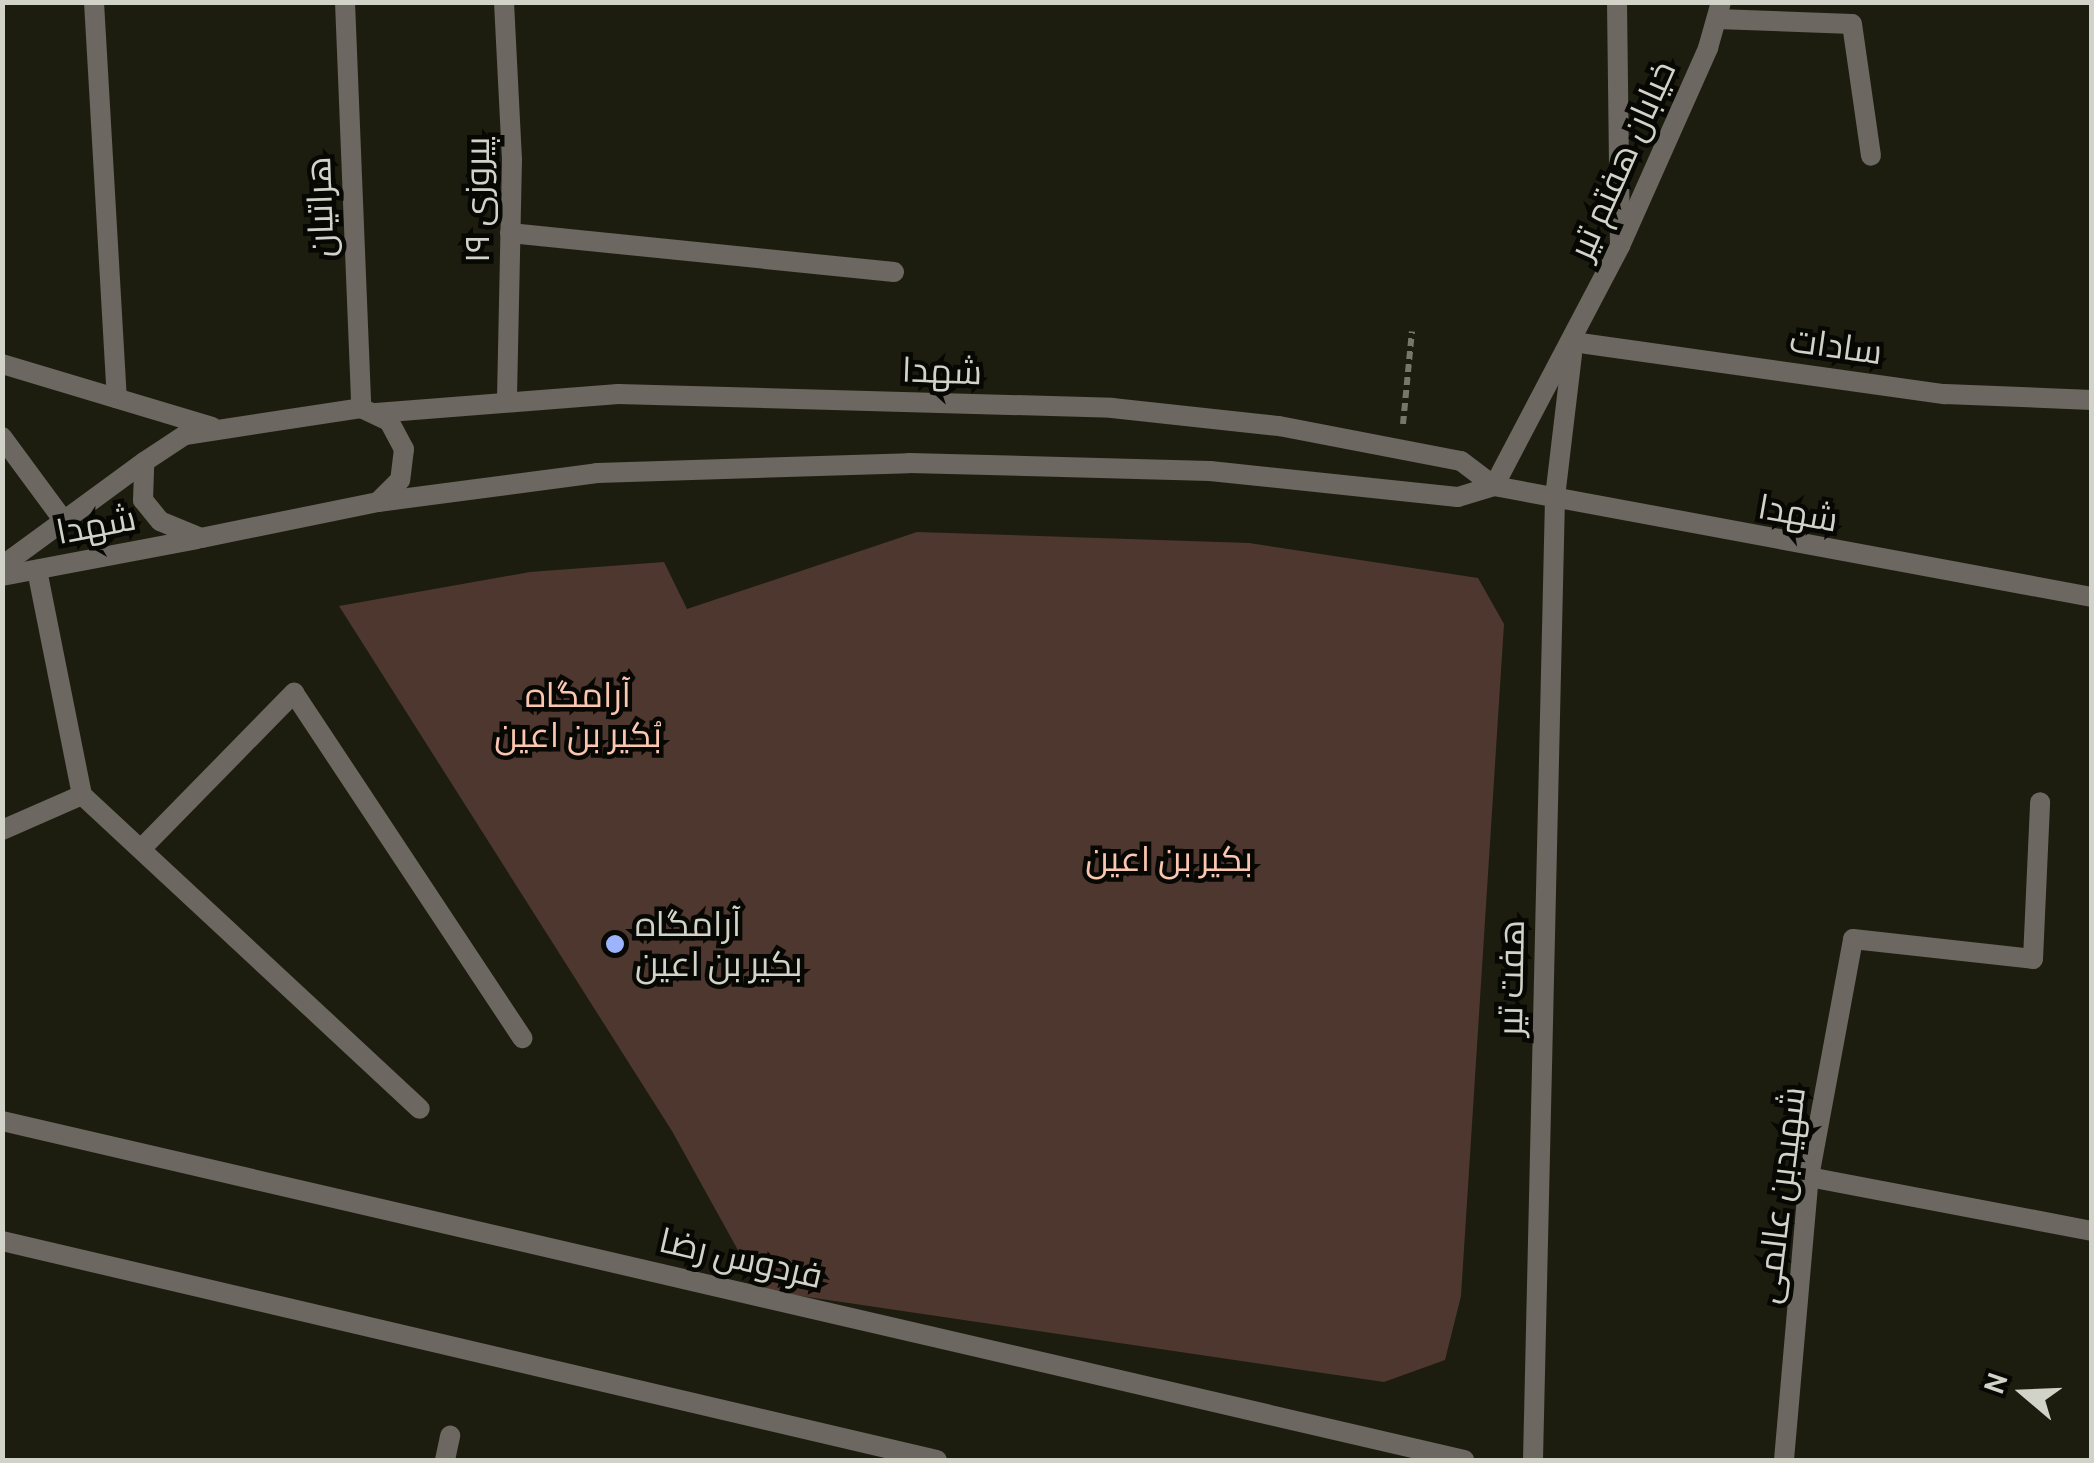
<!DOCTYPE html>
<html>
<head>
<meta charset="utf-8">
<style>
	body { margin:0 }
	#map { position:relative; width:2094px; height:1463px; overflow:hidden; background:#1d1d0f; font-family:Cabin,Cairo,sans-serif }
	div>[style] { position:absolute }
	[style*='--x'] { left:calc(var(--x)*1px); top:calc(var(--y)*1px); width:calc(var(--w)*1px); rotate:calc(var(--a)*1deg) }
	.green>* { inset:0; background:#4e372e }
	.path>* { height:6px; margin-top:-3px; transform-origin:0; background:repeating-linear-gradient(90deg,#76766a 0 8px,transparent 0 13px) }
	.minor>* { height:20px; margin:-10px; padding:0 10px; transform-origin:10px; border-radius:10px; background:#6c6761 }
	.tertiary>* { height:20px; margin:-10px; padding:0 10px; transform-origin:10px; border-radius:10px; background:#6c6761 }
	.dots>* { width:28px; height:28px; translate:-50% -50%; box-sizing:border-box; border:5px solid #070703; border-radius:50% }
	span { translate:-50% -50%; white-space:nowrap; text-align:center; line-height:1.15; -webkit-text-stroke:9px #070703; paint-order:stroke }
	.street-label { font-size:35px; color:#d1d2c8 }
	.park-label { font-size:35px; color:#fac6b0 }
	.poi-label { font-size:35px; color:#d1d2c8 }
	.left { translate:0 -50%; text-align:left }
	.frame { position:absolute; inset:0; border:5px solid #d1d2c8; pointer-events:none }
	.north { position:absolute; left:1974px; top:1343px; width:100px; height:100px; -webkit-text-stroke:8px #070703; paint-order:stroke; rotate:289deg; font-size:28px; font-weight:700; line-height:40px; text-align:center; color:#d1d2c8 }
	.north::after { content:''; display:block; margin:auto; width:35px; height:45px; background:#d1d2c8; clip-path:polygon(50% 0,100% 100%,50% 72%,0 100%) }
</style>
</head>
<body>
<div id="map">
	<div class="green">
		<i style="clip-path:polygon(917px 532px,1249px 543px,1478px 578px,1504px 624px,1461px 1296px,1445px 1360px,1384px 1382px,760px 1290px,672px 1131px,339px 606px,530px 572px,664px 562px,687px 609px)"></i>
	</div>
	<div class="path">
		<i style="--x:1403;--y:424;--w:93;--a:-84.5"></i>
	</div>
	<div class="minor">
		<i style="--x:94;--y:2;--w:397;--a:86.7"></i>
		<i style="--x:345;--y:2;--w:406;--a:87.7"></i>
		<i style="--x:504;--y:2;--w:157;--a:87.1"></i>
		<i style="--x:512;--y:159;--w:239;--a:91.2"></i>
		<i style="--x:1617;--y:2;--w:243;--a:89.3"></i>
		<i style="--x:1717;--y:19;--w:135;--a:2.1"></i>
		<i style="--x:1852;--y:24;--w:133;--a:81.8"></i>
		<i style="--x:510;--y:233;--w:386;--a:5.8"></i>
		<i style="--x:1573;--y:342;--w:376;--a:8"></i>
		<i style="--x:1945;--y:394;--w:147;--a:2.3"></i>
		<i style="--x:2;--y:364;--w:219;--a:16.7"></i>
		<i style="--x:2;--y:437;--w:104;--a:53.6"></i>
		<i style="--x:37;--y:570;--w:229;--a:78.7"></i>
		<i style="--x:82;--y:795;--w:461;--a:42.9"></i>
		<i style="--x:2;--y:830;--w:87;--a:-23.6"></i>
		<i style="--x:141;--y:849;--w:219;--a:-45.6"></i>
		<i style="--x:294;--y:693;--w:414;--a:56.5"></i>
		<i style="--x:1809;--y:1177;--w:288;--a:10.8"></i>
		<i style="--x:445;--y:1460;--w:25;--a:-78"></i>
		<i style="--x:1533;--y:1460;--w:963;--a:-88.69"></i>
		<i style="--x:1784;--y:1460;--w:284;--a:-85"></i>
		<i style="--x:1809;--y:1177;--w:242;--a:-79.5"></i>
		<i style="--x:1853;--y:939;--w:181;--a:6.3"></i>
		<i style="--x:2033;--y:959;--w:157;--a:-87.4"></i>
	</div>
	<div class="tertiary">
		<i style="--x:361;--y:408;--w:31;--a:25"></i>
		<i style="--x:389;--y:421;--w:32;--a:62"></i>
		<i style="--x:404;--y:449;--w:31;--a:97"></i>
		<i style="--x:400;--y:480;--w:31;--a:135"></i>
		<i style="--x:378;--y:502;--w:181;--a:168.5"></i>
		<i style="--x:201;--y:538;--w:44;--a:-157.5"></i>
		<i style="--x:160;--y:521;--w:27;--a:-129"></i>
		<i style="--x:143;--y:500;--w:38;--a:-88"></i>
		<i style="--x:144;--y:462;--w:49;--a:-33.4"></i>
		<i style="--x:185;--y:435;--w:178;--a:-8.7"></i>
		<i style="--x:376;--y:413;--w:243;--a:-4.5"></i>
		<i style="--x:618;--y:394;--w:494;--a:1.6"></i>
		<i style="--x:1112;--y:408;--w:168;--a:6.2"></i>
		<i style="--x:1279;--y:426;--w:185;--a:10.9"></i>
		<i style="--x:1461;--y:461;--w:41;--a:37.1"></i>
		<i style="--x:1494;--y:486;--w:271;--a:-62.3"></i>
		<i style="--x:1620;--y:246;--w:217;--a:-66"></i>
		<i style="--x:1708;--y:48;--w:48;--a:-74.2"></i>
		<i style="--x:1555;--y:497;--w:144;--a:-83.2"></i>
		<i style="--x:378;--y:502;--w:221;--a:-7.5"></i>
		<i style="--x:597;--y:473;--w:312;--a:-1.8"></i>
		<i style="--x:909;--y:463;--w:301;--a:1.5"></i>
		<i style="--x:1210;--y:471;--w:249;--a:6"></i>
		<i style="--x:1458;--y:497;--w:38;--a:-17"></i>
		<i style="--x:1494;--y:486;--w:608;--a:10.52"></i>
		<i style="--x:2;--y:566;--w:176;--a:-36.2"></i>
		<i style="--x:2;--y:576;--w:198;--a:-10.7"></i>
		<i style="--x:2;--y:1121;--w:1501;--a:13.05"></i>
		<i style="--x:2;--y:1241;--w:960;--a:13.18"></i>
	</div>
	<div class="dots">
		<i style="left:615px;top:944px;background:#9db4fd"></i>
	</div>
	<div class="street-label">
		<span style="left:1622px;top:160px;rotate:-66deg">خیابان هفتم تیر</span>
		<span style="left:477px;top:200px;rotate:-90deg">پیروزی ۱۹</span>
		<span style="left:320px;top:207px;rotate:-92deg">هراتیان</span>
		<span style="left:1836px;top:346px;rotate:8deg">سادات</span>
		<span style="left:942px;top:371px;rotate:2deg">شهدا</span>
		<span style="left:1798px;top:513px;rotate:10deg">شهدا</span>
		<span style="left:96px;top:525px;rotate:-11deg">شهدا</span>
		<span style="left:1511px;top:978px;rotate:-89deg">هفت تیر</span>
		<span style="left:1780px;top:1195px;rotate:-83deg">شهیدبن عالمی</span>
		<span style="left:741px;top:1258px;rotate:13deg">فردوس رضا</span>
	</div>
	<div class="park-label">
		<span style="left:578px;top:715px">آرامگاه<br>بُکیر بن اعین</span>
		<span style="left:1169px;top:859px">بکیر بن اعین</span>
	</div>
	<div class="poi-label">
		<span class="left" style="left:635px;top:944px">آرامگاه<br>بکیر بن اعین</span>
	</div>
	<div class="frame"></div>
	<div class="north">N</div>
</div>
</body>
</html>
